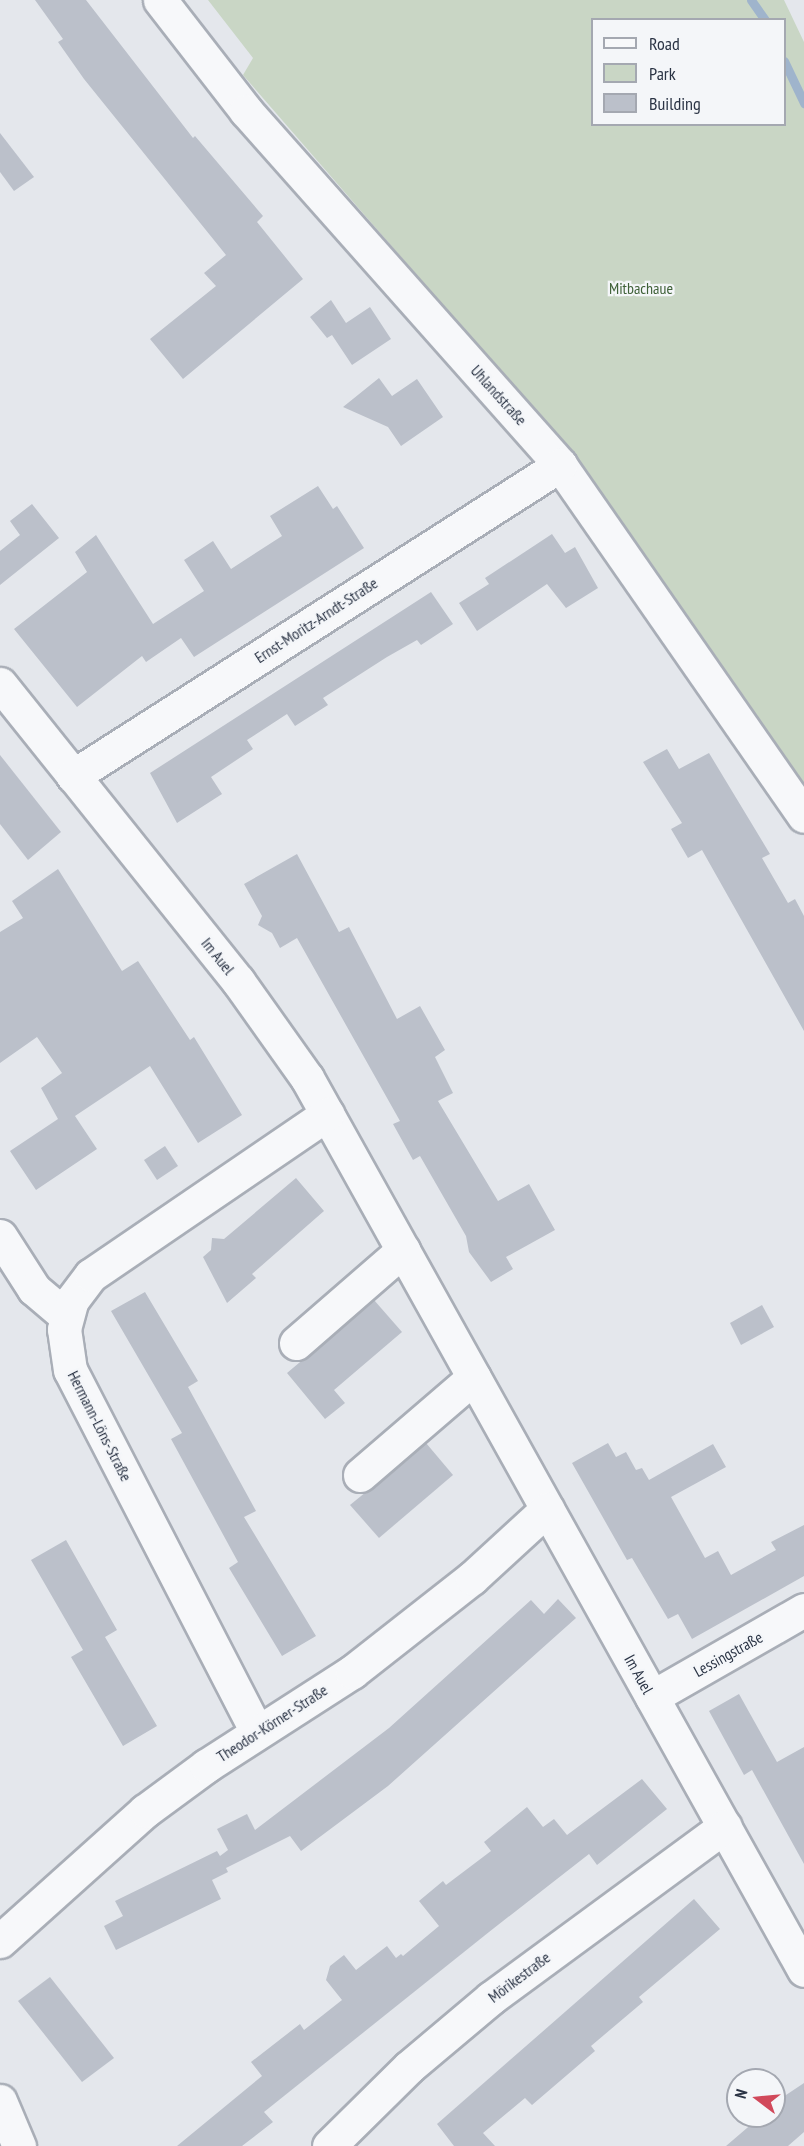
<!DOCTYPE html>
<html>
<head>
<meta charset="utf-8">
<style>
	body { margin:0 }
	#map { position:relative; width:804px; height:2146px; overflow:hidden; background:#e4e7ec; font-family:"PT Sans Narrow",sans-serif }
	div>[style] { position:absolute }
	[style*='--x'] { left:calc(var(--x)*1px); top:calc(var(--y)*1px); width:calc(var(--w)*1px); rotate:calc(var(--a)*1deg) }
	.green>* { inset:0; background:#c9d6c5 }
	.stream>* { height:9px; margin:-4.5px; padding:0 4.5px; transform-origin:4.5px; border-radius:4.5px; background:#9fb4cc }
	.building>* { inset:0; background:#bbc0ca }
	.roads { filter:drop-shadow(2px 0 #a9aeb7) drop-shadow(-2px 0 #a9aeb7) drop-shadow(0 2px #a9aeb7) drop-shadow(0 -2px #a9aeb7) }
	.minor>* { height:33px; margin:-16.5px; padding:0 16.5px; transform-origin:16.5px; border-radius:16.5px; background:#f7f8fa }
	span { translate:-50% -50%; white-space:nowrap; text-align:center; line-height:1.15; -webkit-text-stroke:4.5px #f4f6f9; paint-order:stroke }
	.park-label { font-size:16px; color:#3f6138 }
	.street-label { font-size:16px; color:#2b3445 }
	.legend { position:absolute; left:591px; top:18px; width:195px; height:108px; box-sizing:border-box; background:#f4f6f9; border:2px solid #a4a8b1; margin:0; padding:8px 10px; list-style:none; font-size:18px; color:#2b3445 }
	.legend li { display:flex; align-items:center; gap:12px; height:30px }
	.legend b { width:30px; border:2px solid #a4a8b1 }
	.north { position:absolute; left:726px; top:2068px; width:60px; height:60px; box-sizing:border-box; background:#f4f6f9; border:2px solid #a4a8b1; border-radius:50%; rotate:286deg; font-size:16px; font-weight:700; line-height:24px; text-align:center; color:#2b3445 }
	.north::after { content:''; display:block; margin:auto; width:21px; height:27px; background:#d1495b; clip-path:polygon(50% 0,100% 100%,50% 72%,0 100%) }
</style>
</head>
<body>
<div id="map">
	<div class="green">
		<i style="clip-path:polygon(evenodd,208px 0,784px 0,804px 42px,804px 792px,572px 454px,243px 75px,253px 58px,208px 0,592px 20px,784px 20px,784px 124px,592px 124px,592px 20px)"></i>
	</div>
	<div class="stream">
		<i style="--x:751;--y:0;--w:24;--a:55"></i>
		<i style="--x:784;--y:61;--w:47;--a:64.5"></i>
	</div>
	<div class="building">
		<i style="clip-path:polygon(35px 0,86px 0,193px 138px,195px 136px,263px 216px,257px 222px,303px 279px,183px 379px,150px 339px,216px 286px,204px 273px,226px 255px,84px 79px,58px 42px,63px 39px)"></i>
		<i style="clip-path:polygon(0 133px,34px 177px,14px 191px,0 172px)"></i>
		<i style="clip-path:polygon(331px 300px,346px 323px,370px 307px,391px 339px,352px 365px,332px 335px,327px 338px,310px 317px)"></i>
		<i style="clip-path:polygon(379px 378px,392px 396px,417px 379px,443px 417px,401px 446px,388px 427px,343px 407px)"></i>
		<i style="clip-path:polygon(318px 486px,333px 509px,337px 506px,364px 548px,194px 657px,181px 638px,146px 662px,142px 656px,77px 707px,14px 629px,87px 572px,75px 552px,96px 535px,153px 624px,204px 591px,184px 560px,213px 541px,231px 569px,282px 536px,270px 516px)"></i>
		<i style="clip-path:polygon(32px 504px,59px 538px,0 585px,0 551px,20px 535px,10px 521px)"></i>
		<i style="clip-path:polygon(552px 534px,565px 553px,575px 547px,598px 588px,566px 608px,547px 584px,477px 631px,459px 603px,489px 584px,485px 578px)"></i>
		<i style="clip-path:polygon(431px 592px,453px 624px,421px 645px,417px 640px,387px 657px,323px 698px,328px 705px,295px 726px,287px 714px,247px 740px,253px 749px,211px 777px,222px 794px,177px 823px,150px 773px)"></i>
		<i style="clip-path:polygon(667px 749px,679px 769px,709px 753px,770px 854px,762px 858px,788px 903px,795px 899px,804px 916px,804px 1031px,702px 850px,688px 858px,671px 829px,682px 823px,643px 762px)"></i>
		<i style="clip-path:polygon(0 755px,61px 832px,28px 860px,0 824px)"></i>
		<i style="clip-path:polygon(297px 854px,339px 932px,349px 927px,397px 1019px,420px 1006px,445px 1050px,435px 1057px,453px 1093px,438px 1101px,498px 1201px,529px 1184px,555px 1230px,506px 1257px,513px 1269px,491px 1282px,469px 1252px,466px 1236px,420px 1156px,413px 1160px,393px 1124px,400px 1121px,297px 938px,280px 948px,272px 933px,258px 925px,262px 916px,244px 884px)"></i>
		<i style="clip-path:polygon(58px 869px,122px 971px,138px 961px,190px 1040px,194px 1037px,242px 1115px,198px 1143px,150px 1066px,75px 1116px,97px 1149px,36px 1190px,10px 1151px,58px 1119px,41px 1088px,62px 1073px,37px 1037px,0 1063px,0 932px,23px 918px,12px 901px)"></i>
		<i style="clip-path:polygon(165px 1146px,178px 1166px,157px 1180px,144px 1160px)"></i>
		<i style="clip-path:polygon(296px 1178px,324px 1211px,252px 1274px,256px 1278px,227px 1303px,203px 1257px,211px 1250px,212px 1238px,224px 1239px)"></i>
		<i style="clip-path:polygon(145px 1292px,198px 1381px,188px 1387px,256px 1511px,244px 1517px,316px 1636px,282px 1656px,229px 1568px,238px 1562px,171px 1439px,182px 1433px,111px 1311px)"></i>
		<i style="clip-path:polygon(374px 1300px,402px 1332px,334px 1390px,345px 1403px,325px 1419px,287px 1373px)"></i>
		<i style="clip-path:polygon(762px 1305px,774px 1327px,741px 1345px,730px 1323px)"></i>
		<i style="clip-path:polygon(426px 1443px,453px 1475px,379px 1538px,350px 1505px)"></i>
		<i style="clip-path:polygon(608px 1443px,616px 1457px,626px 1452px,636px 1470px,642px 1468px,649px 1480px,713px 1444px,726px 1467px,671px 1497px,705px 1558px,718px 1551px,731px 1575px,776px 1550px,771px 1542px,804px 1525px,804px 1576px,692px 1639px,678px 1614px,668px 1619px,632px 1558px,627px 1560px,572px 1463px)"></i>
		<i style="clip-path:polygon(66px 1540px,117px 1630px,105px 1637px,157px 1726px,123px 1746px,71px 1657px,83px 1650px,31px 1560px)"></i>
		<i style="clip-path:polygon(558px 1599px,576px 1618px,388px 1786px,301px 1851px,290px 1836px,226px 1868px,228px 1872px,212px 1880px,221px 1899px,116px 1950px,104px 1926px,123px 1916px,115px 1901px,217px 1851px,220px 1856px,228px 1850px,217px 1829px,247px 1814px,255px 1830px,389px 1728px,531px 1600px,544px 1614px)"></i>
		<i style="clip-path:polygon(739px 1694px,777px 1762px,804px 1747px,804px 1864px,752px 1770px,744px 1775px,709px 1711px)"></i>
		<i style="clip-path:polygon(642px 1779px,667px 1809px,597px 1865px,589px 1854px,489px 1932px,264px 2112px,273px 2122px,242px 2146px,177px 2146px,262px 2076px,251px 2062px,300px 2024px,304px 2030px,342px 2000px,326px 1980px,330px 1966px,344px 1955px,356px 1970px,387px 1946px,396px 1958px,401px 1954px,403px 1956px,439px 1926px,419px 1901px,443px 1881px,446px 1885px,491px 1851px,484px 1842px,527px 1807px,543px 1827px,554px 1819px,567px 1835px)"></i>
		<i style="clip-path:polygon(694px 1899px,720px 1929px,639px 1997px,643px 2002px,591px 2046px,595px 2051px,532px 2105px,525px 2098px,483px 2133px,495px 2146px,454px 2146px,437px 2124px)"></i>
		<i style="clip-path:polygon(50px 1977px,114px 2058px,82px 2082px,18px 2001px)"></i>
		<i style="clip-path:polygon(804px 2083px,804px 2132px,788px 2146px,726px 2146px,761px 2116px,774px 2116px,774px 2103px)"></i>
	</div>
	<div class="roads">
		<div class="minor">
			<i style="--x:160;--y:0;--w:140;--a:52.2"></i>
			<i style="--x:246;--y:111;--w:473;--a:48.4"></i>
			<i style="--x:560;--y:465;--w:427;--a:55.2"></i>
			<i style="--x:0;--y:684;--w:381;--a:51.3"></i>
			<i style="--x:238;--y:981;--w:119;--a:54.6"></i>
			<i style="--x:307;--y:1078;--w:1021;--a:60.87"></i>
			<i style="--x:73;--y:776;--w:578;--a:-32.56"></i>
			<i style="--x:0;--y:1236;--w:63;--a:57.3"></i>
			<i style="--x:34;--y:1289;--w:42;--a:40.2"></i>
			<i style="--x:296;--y:1343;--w:142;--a:-41"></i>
			<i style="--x:360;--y:1475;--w:150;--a:-40.7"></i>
			<i style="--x:652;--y:1697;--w:175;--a:-29.8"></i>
			<i style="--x:257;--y:1732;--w:407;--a:-117.3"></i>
			<i style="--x:70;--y:1370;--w:41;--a:-98.3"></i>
			<i style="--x:64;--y:1329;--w:30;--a:-75"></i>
			<i style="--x:72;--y:1300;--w:31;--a:-53"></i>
			<i style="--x:91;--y:1275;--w:286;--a:-34.3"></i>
			<i style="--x:0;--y:1941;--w:195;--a:-41.9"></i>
			<i style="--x:145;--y:1811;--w:76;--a:-36.4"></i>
			<i style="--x:206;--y:1766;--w:174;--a:-32.8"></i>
			<i style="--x:352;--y:1672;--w:152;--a:-38.1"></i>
			<i style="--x:472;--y:1578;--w:102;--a:-42.6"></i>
			<i style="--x:0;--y:2101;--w:49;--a:67.1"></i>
			<i style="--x:329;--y:2146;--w:112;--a:-44.6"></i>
			<i style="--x:409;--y:2067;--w:107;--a:-40.1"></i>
			<i style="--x:491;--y:1998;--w:290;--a:-36.3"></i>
		</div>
	</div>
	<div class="park-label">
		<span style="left:641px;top:288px">Mitbachaue</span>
	</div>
	<div class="street-label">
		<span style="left:499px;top:395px;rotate:48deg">Uhlandstraße</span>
		<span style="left:316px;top:620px;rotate:-33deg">Ernst-Moritz-Arndt-Straße</span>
		<span style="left:218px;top:956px;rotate:51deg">Im Auel</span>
		<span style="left:100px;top:1426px;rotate:63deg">Hermann-Löns-Straße</span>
		<span style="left:728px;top:1654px;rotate:-29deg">Lessingstraße</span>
		<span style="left:639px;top:1674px;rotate:61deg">Im Auel</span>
		<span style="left:272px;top:1723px;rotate:-33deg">Theodor-Körner-Straße</span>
		<span style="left:519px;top:1977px;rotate:-37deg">Mörikestraße</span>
	</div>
	<ul class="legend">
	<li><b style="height:8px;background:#f7f8fa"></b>Road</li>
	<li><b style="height:16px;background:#c9d6c5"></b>Park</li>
	<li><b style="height:16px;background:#bbc0ca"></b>Building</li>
	</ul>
	<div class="north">N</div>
</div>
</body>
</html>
